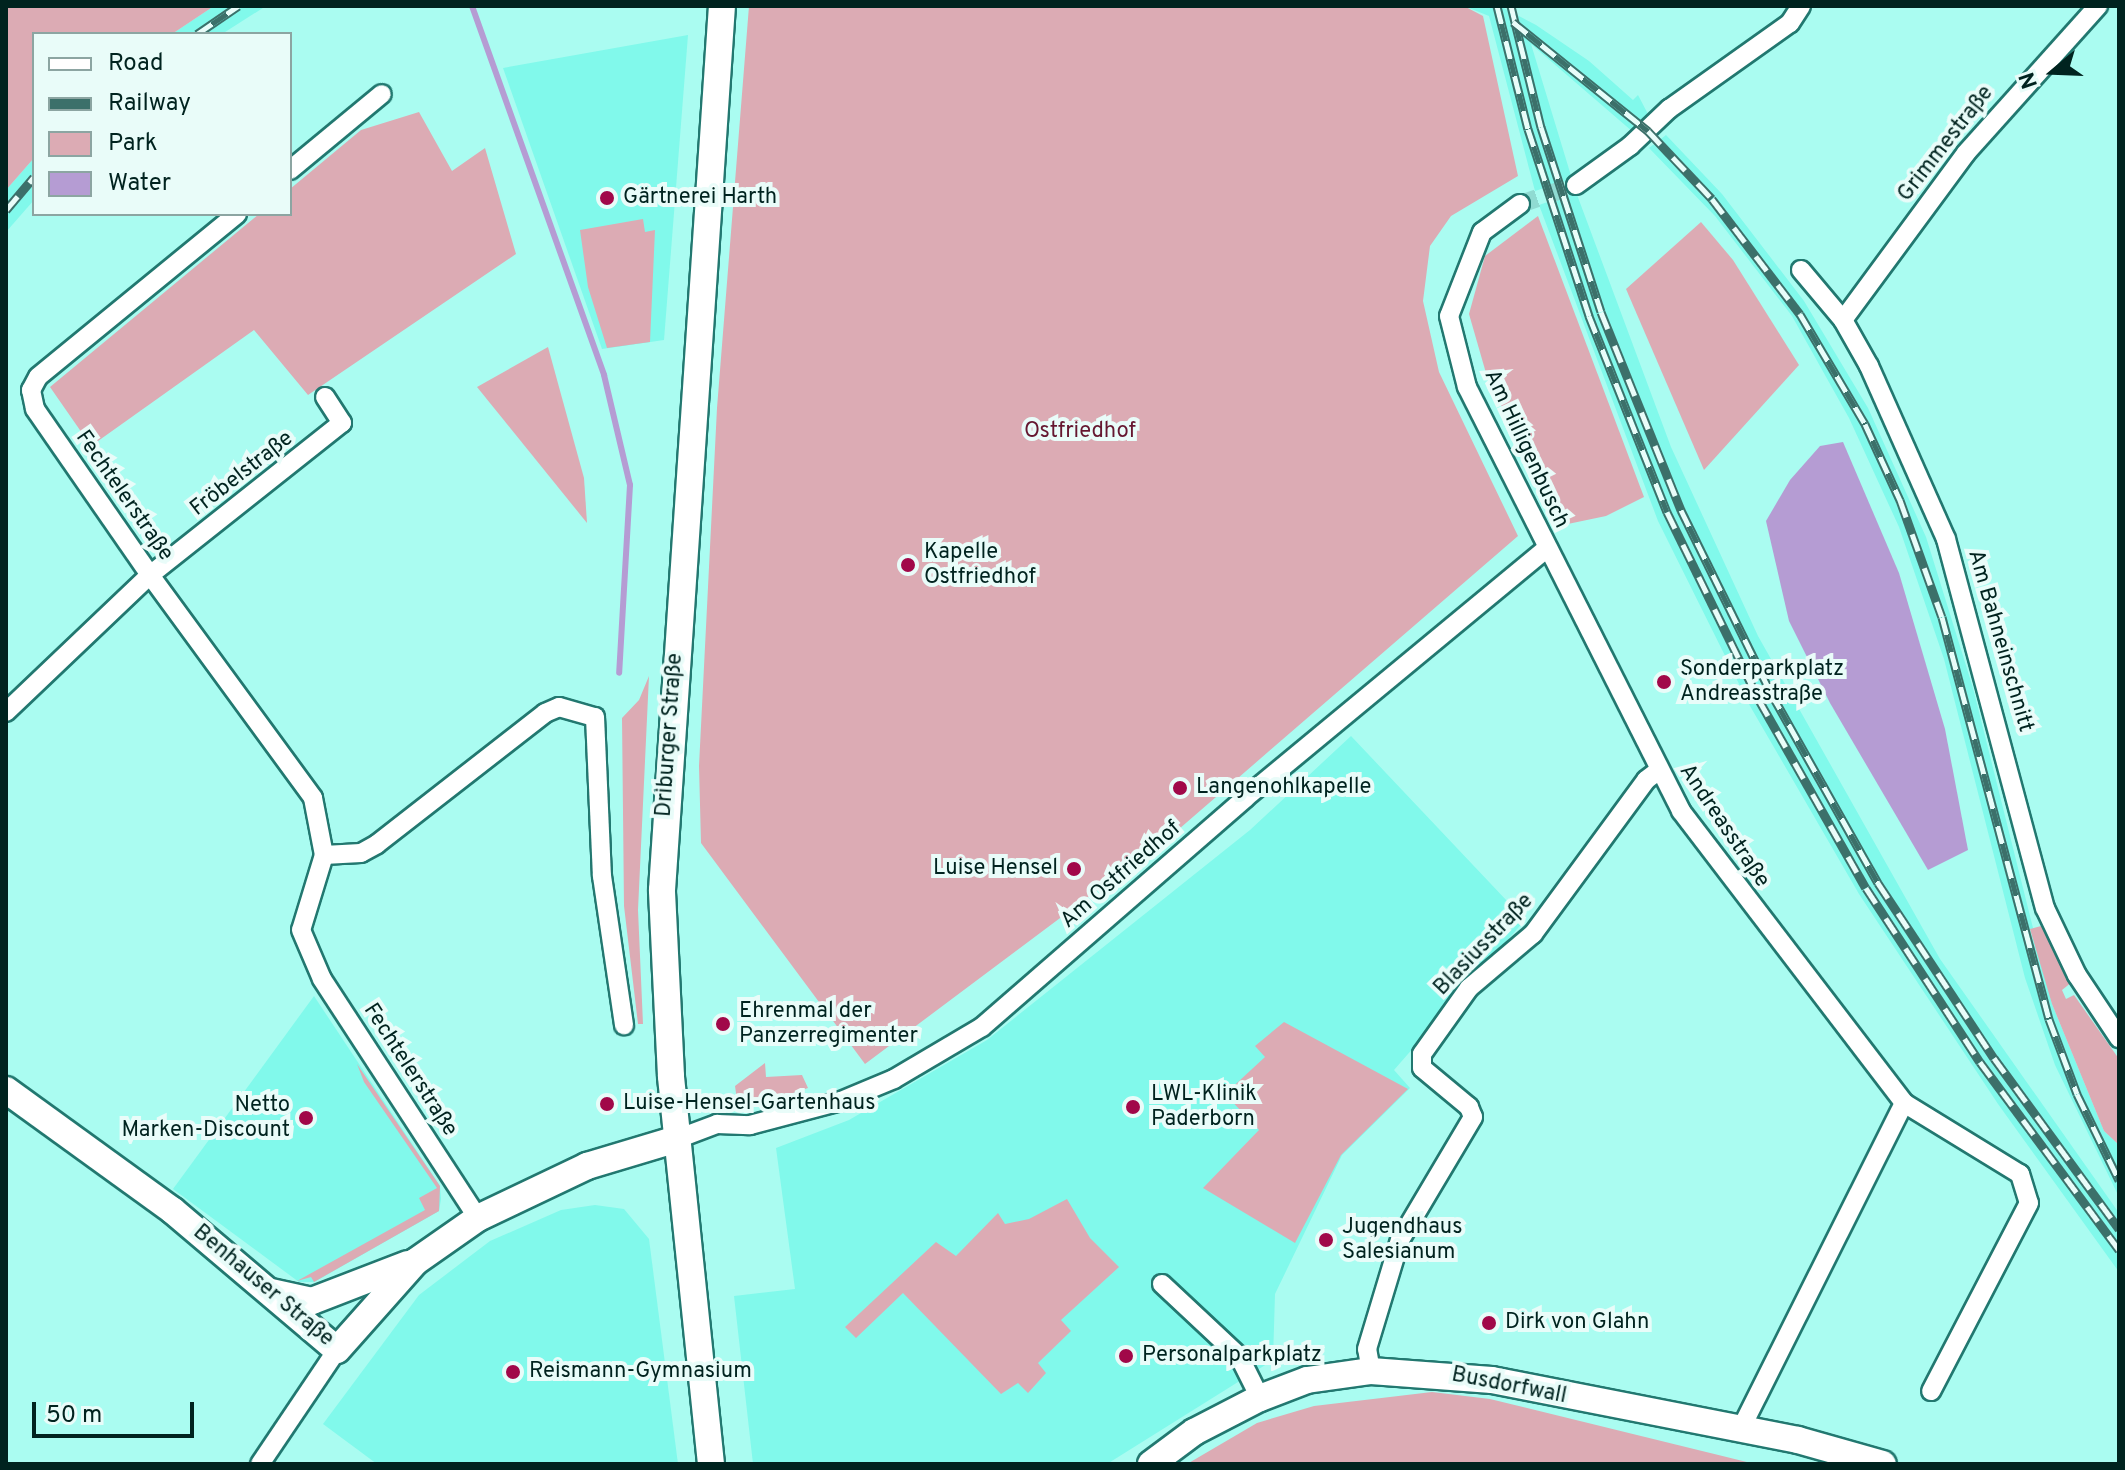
<!DOCTYPE html>
<html>
<head>
<meta charset="utf-8">
<style>
	body { margin:0 }
	#map { position:relative; width:2125px; height:1470px; overflow:hidden; background:#aafcf1; font-family:Overpass,sans-serif }
	div>[style] { position:absolute }
	[style*='--x'] { left:calc(var(--x)*1px); top:calc(var(--y)*1px); width:calc(var(--w)*1px); rotate:calc(var(--a)*1deg) }
	.built>* { inset:0; background:#81f9eb }
	.green>* { inset:0; background:#dcabb4 }
	.water>* { inset:0; background:#b59cd3 }
	.stream>* { height:6px; margin:-3px; padding:0 3px; transform-origin:3px; border-radius:3px; background:#b59cd3 }
	.street-tunnel>* { height:18px; margin-top:-9px; transform-origin:0; background:repeating-linear-gradient(90deg,#90dbd2 0 18px,transparent 0 27px) }
	.roads { filter:drop-shadow(2px 0 #227870) drop-shadow(-2px 0 #227870) drop-shadow(0 2px #227870) drop-shadow(0 -2px #227870) }
	.street>* { height:18px; margin:-9px; padding:0 9px; transform-origin:9px; border-radius:9px; background:#fff }
	.secondary>* { height:26px; margin:-13px; padding:0 13px; transform-origin:13px; border-radius:13px; background:#fff }
	.rail>* { height:9px; margin-top:-4.5px; transform-origin:0; background:repeating-linear-gradient(90deg,#e9fcf9 0 18px,#3c706a 0 36px); box-sizing:border-box; border-block:2px solid #3c706a }
	.dots>* { width:22px; height:22px; translate:-50% -50%; box-sizing:border-box; border:4px solid #e9fcf9; border-radius:50% }
	span { translate:-50% -50%; white-space:nowrap; text-align:center; line-height:1.15; -webkit-text-stroke:8px #e9fcf9; paint-order:stroke }
	.street-label { font-size:22px; color:#00231f }
	.poi-label { font-size:22px; color:#00231f }
	.left { translate:0 -50%; text-align:left }
	.right { translate:-100% -50%; text-align:right }
	.park-label { font-size:22px; color:#651730 }
	.frame { position:absolute; inset:0; border:8px solid #00231f; pointer-events:none }
	.legend { position:absolute; left:32px; top:32px; width:260px; height:184px; box-sizing:border-box; background:#e9fcf9; border:2px solid #8ca5a2; margin:0; padding:10px 14px; list-style:none; font-size:24px; color:#00231f }
	.legend li { display:flex; align-items:center; gap:16px; height:40px }
	.legend b { width:40px; border:2px solid #8ca5a2 }
	.north { position:absolute; left:2013px; top:32px; width:80px; height:80px; -webkit-text-stroke:6px #e9fcf9; paint-order:stroke; rotate:251deg; font-size:22px; font-weight:700; line-height:32px; text-align:center; color:#00231f }
	.north::after { content:''; display:block; margin:auto; width:28px; height:36px; background:#00231f; clip-path:polygon(50% 0,100% 100%,50% 72%,0 100%) }
	.scale { position:absolute; left:32px; top:1402px; width:162px; height:36px; box-sizing:border-box; border:4px solid #00231f; border-top:0; padding-left:10px; font-size:24px; line-height:28px; white-space:nowrap; color:#00231f; -webkit-text-stroke:6px #e9fcf9; paint-order:stroke }
</style>
</head>
<body>
<div id="map">
	<div class="built">
		<i style="clip-path:polygon(214px 6px,266px 6px,222px 34px,172px 34px)"></i>
		<i style="clip-path:polygon(1464px 6px,1500px 6px,1536px 25px,1589px 61px,1633px 100px,1638px 95px,1649px 116px,1633px 132px,1531px 44px,1572px 179px,1535px 191px,1489px 16px)"></i>
		<i style="clip-path:polygon(688px 35px,664px 340px,602px 349px,503px 68px)"></i>
		<i style="clip-path:polygon(1666px 135px,1722px 194px,1804px 301px,1868px 408px,1926px 537px,1973px 688px,2052px 1004px,2104px 1131px,2119px 1145px,2119px 1197px,2055px 1065px,2025px 978px,1944px 659px,1899px 527px,1849px 418px,1792px 316px,1715px 216px,1649px 148px)"></i>
		<i style="clip-path:polygon(34px 158px,34px 200px,6px 232px,6px 190px)"></i>
		<i style="clip-path:polygon(1576px 192px,1671px 447px,1758px 636px,1940px 959px,2119px 1213px,2119px 1272px,1998px 1104px,1859px 894px,1750px 706px,1658px 521px,1539px 205px)"></i>
		<i style="clip-path:polygon(1351px 736px,1525px 920px,1394px 1070px,1410px 1088px,1342px 1155px,1275px 1294px,1273px 1360px,1107px 1464px,753px 1464px,734px 1296px,795px 1289px,776px 1148px,849px 1120px,987px 1040px,1250px 830px)"></i>
		<i style="clip-path:polygon(314px 996px,440px 1186px,441px 1199px,439px 1211px,314px 1282px,299px 1282px,173px 1189px)"></i>
		<i style="clip-path:polygon(595px 1205px,624px 1209px,649px 1239px,678px 1464px,377px 1464px,323px 1424px,419px 1295px,490px 1241px,561px 1210px)"></i>
	</div>
	<div class="green">
		<i style="clip-path:polygon(6px 6px,214px 6px,172px 34px,34px 34px,34px 158px,6px 190px)"></i>
		<i style="clip-path:polygon(749px 6px,1464px 6px,1483px 16px,1518px 176px,1451px 216px,1430px 246px,1423px 301px,1439px 372px,1518px 536px,1179px 829px,865px 1064px,701px 843px,699px 766px,717px 408px)"></i>
		<i style="clip-path:polygon(419px 112px,452px 171px,485px 148px,516px 254px,308px 395px,254px 330px,91px 446px,50px 387px,259px 214px,290px 214px,290px 189px,361px 130px)"></i>
		<i style="clip-path:polygon(1538px 216px,1644px 497px,1606px 516px,1563px 525px,1488px 380px,1469px 314px,1485px 256px)"></i>
		<i style="clip-path:polygon(643px 219px,645px 232px,655px 230px,650px 342px,607px 348px,588px 287px,580px 230px)"></i>
		<i style="clip-path:polygon(1701px 222px,1733px 260px,1799px 365px,1704px 470px,1626px 289px)"></i>
		<i style="clip-path:polygon(548px 347px,584px 478px,587px 523px,477px 387px)"></i>
		<i style="clip-path:polygon(649px 676px,638px 910px,643px 1024px,638px 1024px,624px 906px,622px 718px,639px 700px)"></i>
		<i style="clip-path:polygon(2041px 926px,2072px 982px,2062px 990px,2066px 999px,2074px 995px,2119px 1059px,2119px 1145px,2104px 1131px,2052px 1004px,2030px 929px)"></i>
		<i style="clip-path:polygon(1284px 1022px,1408px 1089px,1341px 1155px,1295px 1243px,1203px 1188px,1259px 1130px,1225px 1094px,1265px 1057px,1255px 1046px)"></i>
		<i style="clip-path:polygon(765px 1063px,766px 1077px,802px 1075px,808px 1088px,781px 1097px,737px 1100px,735px 1086px)"></i>
		<i style="clip-path:polygon(357px 1064px,440px 1186px,439px 1211px,314px 1282px,311px 1277px,297px 1281px,425px 1210px,419px 1198px,437px 1188px,364px 1082px)"></i>
		<i style="clip-path:polygon(1067px 1199px,1090px 1238px,1119px 1267px,1061px 1320px,1071px 1331px,1038px 1363px,1046px 1373px,1028px 1393px,1018px 1383px,1001px 1394px,903px 1293px,856px 1338px,845px 1327px,936px 1242px,956px 1256px,998px 1213px,1005px 1224px,1029px 1219px)"></i>
		<i style="clip-path:polygon(1432px 1392px,1490px 1399px,1755px 1464px,1187px 1464px,1257px 1423px,1314px 1406px)"></i>
	</div>
	<div class="water">
		<i style="clip-path:polygon(1843px 442px,1899px 573px,1945px 729px,1968px 850px,1928px 870px,1830px 703px,1789px 621px,1766px 521px,1790px 480px,1820px 446px)"></i>
	</div>
	<div class="stream">
		<i style="--x:472;--y:6;--w:392;--a:70.3"></i>
		<i style="--x:604;--y:375;--w:113;--a:76.7"></i>
		<i style="--x:630;--y:485;--w:188;--a:93.3"></i>
	</div>
	<div class="street-tunnel">
		<i style="--x:1520;--y:204;--w:59;--a:-18.7"></i>
	</div>
	<div class="roads">
		<div class="street">
			<i style="--x:290;--y:170;--w:119;--a:-39.6"></i>
			<i style="--x:1576;--y:185;--w:67;--a:-35.8"></i>
			<i style="--x:1630;--y:146;--w:54;--a:-43.5"></i>
			<i style="--x:1669;--y:109;--w:148;--a:-35.4"></i>
			<i style="--x:1790;--y:23;--w:20;--a:-57"></i>
			<i style="--x:1520;--y:204;--w:47;--a:143.6"></i>
			<i style="--x:1482;--y:232;--w:90;--a:111.4"></i>
			<i style="--x:1449;--y:316;--w:73;--a:75.8"></i>
			<i style="--x:1467;--y:387;--w:475;--a:63.2"></i>
			<i style="--x:1681;--y:811;--w:367;--a:52.6"></i>
			<i style="--x:1904;--y:1103;--w:367;--a:116.6"></i>
			<i style="--x:237;--y:214;--w:257;--a:140.7"></i>
			<i style="--x:38;--y:377;--w:15;--a:118"></i>
			<i style="--x:31;--y:390;--w:19;--a:78"></i>
			<i style="--x:35;--y:409;--w:202;--a:55.3"></i>
			<i style="--x:150;--y:575;--w:276;--a:53.8"></i>
			<i style="--x:313;--y:798;--w:58;--a:79.1"></i>
			<i style="--x:324;--y:855;--w:78;--a:107"></i>
			<i style="--x:301;--y:930;--w:53;--a:66.8"></i>
			<i style="--x:322;--y:979;--w:285;--a:56.9"></i>
			<i style="--x:1801;--y:270;--w:65;--a:50"></i>
			<i style="--x:1843;--y:320;--w:53;--a:60.5"></i>
			<i style="--x:1869;--y:366;--w:189;--a:66"></i>
			<i style="--x:1946;--y:539;--w:382;--a:75"></i>
			<i style="--x:2045;--y:908;--w:74;--a:64.5"></i>
			<i style="--x:2077;--y:975;--w:76;--a:56.3"></i>
			<i style="--x:1843;--y:320;--w:207;--a:-53.6"></i>
			<i style="--x:1966;--y:153;--w:198;--a:-48.1"></i>
			<i style="--x:6;--y:712;--w:199;--a:-43.6"></i>
			<i style="--x:150;--y:575;--w:245;--a:-38.4"></i>
			<i style="--x:342;--y:423;--w:31;--a:-123"></i>
			<i style="--x:324;--y:855;--w:37;--a:-3"></i>
			<i style="--x:361;--y:853;--w:18;--a:-29"></i>
			<i style="--x:377;--y:844;--w:213;--a:-37.9"></i>
			<i style="--x:545;--y:713;--w:15;--a:-23"></i>
			<i style="--x:559;--y:707;--w:37;--a:16"></i>
			<i style="--x:595;--y:717;--w:159;--a:87.5"></i>
			<i style="--x:602;--y:876;--w:151;--a:81.6"></i>
			<i style="--x:1904;--y:1103;--w:136;--a:31.5"></i>
			<i style="--x:2020;--y:1174;--w:30;--a:73"></i>
			<i style="--x:2029;--y:1203;--w:212;--a:117.5"></i>
			<i style="--x:677;--y:1139;--w:43;--a:-20.6"></i>
			<i style="--x:717;--y:1124;--w:33;--a:2"></i>
			<i style="--x:750;--y:1125;--w:94;--a:-14.8"></i>
			<i style="--x:841;--y:1101;--w:57;--a:-22.5"></i>
			<i style="--x:894;--y:1079;--w:102;--a:-30.6"></i>
			<i style="--x:982;--y:1027;--w:349;--a:-41"></i>
			<i style="--x:1245;--y:798;--w:391;--a:-39.6"></i>
			<i style="--x:1162;--y:1284;--w:105;--a:43.1"></i>
			<i style="--x:1239;--y:1356;--w:47;--a:63.4"></i>
			<i style="--x:1371;--y:1371;--w:22;--a:-100"></i>
			<i style="--x:1367;--y:1349;--w:114;--a:-73.2"></i>
			<i style="--x:1400;--y:1240;--w:143;--a:-59.3"></i>
			<i style="--x:1473;--y:1117;--w:11;--a:-112"></i>
			<i style="--x:1469;--y:1107;--w:61;--a:-140.3"></i>
			<i style="--x:1422;--y:1068;--w:14;--a:-90"></i>
			<i style="--x:1422;--y:1054;--w:81;--a:-54.5"></i>
			<i style="--x:1469;--y:988;--w:84;--a:-40.2"></i>
			<i style="--x:1533;--y:934;--w:191;--a:-53.7"></i>
			<i style="--x:1646;--y:780;--w:15;--a:-37"></i>
			<i style="--x:260;--y:1464;--w:138;--a:-56"></i>
		</div>
		<div class="secondary">
			<i style="--x:6;--y:1090;--w:205;--a:35.9"></i>
			<i style="--x:172;--y:1210;--w:216;--a:40.3"></i>
			<i style="--x:337;--y:1350;--w:118;--a:-48.4"></i>
			<i style="--x:415;--y:1262;--w:77;--a:-34.9"></i>
			<i style="--x:478;--y:1218;--w:121;--a:-25.5"></i>
			<i style="--x:587;--y:1166;--w:94;--a:-16.7"></i>
			<i style="--x:271;--y:1292;--w:42;--a:12.4"></i>
			<i style="--x:312;--y:1301;--w:103;--a:-21.1"></i>
			<i style="--x:711;--y:1464;--w:390;--a:-95.9"></i>
			<i style="--x:671;--y:1076;--w:186;--a:-92.8"></i>
			<i style="--x:662;--y:890;--w:886;--a:-86.12"></i>
			<i style="--x:1151;--y:1464;--w:54;--a:-36.7"></i>
			<i style="--x:1194;--y:1432;--w:74;--a:-27.3"></i>
			<i style="--x:1260;--y:1398;--w:50;--a:-21"></i>
			<i style="--x:1307;--y:1380;--w:65;--a:-8"></i>
			<i style="--x:1371;--y:1371;--w:121;--a:4.3"></i>
			<i style="--x:1492;--y:1380;--w:312;--a:11.1"></i>
			<i style="--x:1798;--y:1440;--w:88;--a:15.8"></i>
		</div>
	</div>
	<div class="rail">
		<i style="--x:1497;--y:6;--w:127;--a:75.9"></i>
		<i style="--x:1528;--y:129;--w:197;--a:71.9"></i>
		<i style="--x:1589;--y:316;--w:211;--a:68.3"></i>
		<i style="--x:1667;--y:512;--w:209;--a:63.9"></i>
		<i style="--x:1759;--y:700;--w:216;--a:60.4"></i>
		<i style="--x:1866;--y:888;--w:208;--a:56.8"></i>
		<i style="--x:1980;--y:1062;--w:234;--a:53.5"></i>
		<i style="--x:1511;--y:6;--w:125;--a:76.1"></i>
		<i style="--x:1541;--y:127;--w:194;--a:72"></i>
		<i style="--x:1601;--y:312;--w:214;--a:68"></i>
		<i style="--x:1681;--y:510;--w:204;--a:63.8"></i>
		<i style="--x:1771;--y:693;--w:218;--a:60.6"></i>
		<i style="--x:1878;--y:883;--w:210;--a:56.5"></i>
		<i style="--x:1994;--y:1058;--w:212;--a:53.8"></i>
		<i style="--x:1513;--y:22;--w:174;--a:38.9"></i>
		<i style="--x:1648;--y:131;--w:93;--a:46.7"></i>
		<i style="--x:1712;--y:199;--w:145;--a:52.6"></i>
		<i style="--x:1800;--y:314;--w:128;--a:59.4"></i>
		<i style="--x:1865;--y:424;--w:84;--a:65.3"></i>
		<i style="--x:1900;--y:500;--w:124;--a:70.3"></i>
		<i style="--x:1942;--y:617;--w:416;--a:75.1"></i>
		<i style="--x:2049;--y:1019;--w:80;--a:69.5"></i>
		<i style="--x:2077;--y:1094;--w:96;--a:64"></i>
		<i style="--x:197;--y:34;--w:50;--a:-34.3"></i>
		<i style="--x:6;--y:210;--w:43;--a:-49.7"></i>
	</div>
	<div class="dots">
		<i style="left:607px;top:198px;background:#a10849"></i>
		<i style="left:908px;top:565px;background:#a10849"></i>
		<i style="left:1664px;top:682px;background:#a10849"></i>
		<i style="left:1180px;top:788px;background:#a10849"></i>
		<i style="left:1074px;top:869px;background:#a10849"></i>
		<i style="left:723px;top:1024px;background:#a10849"></i>
		<i style="left:607px;top:1104px;background:#a10849"></i>
		<i style="left:1133px;top:1107px;background:#a10849"></i>
		<i style="left:306px;top:1118px;background:#a10849"></i>
		<i style="left:1326px;top:1240px;background:#a10849"></i>
		<i style="left:1489px;top:1323px;background:#a10849"></i>
		<i style="left:1126px;top:1356px;background:#a10849"></i>
		<i style="left:513px;top:1372px;background:#a10849"></i>
	</div>
	<div class="street-label">
		<span style="left:1946px;top:144px;rotate:-52deg">Grimmestraße</span>
		<span style="left:1526px;top:449px;rotate:65deg">Am Hilligenbusch</span>
		<span style="left:242px;top:474px;rotate:-38deg">Fröbelstraße</span>
		<span style="left:124px;top:496px;rotate:55deg">Fechtelerstraße</span>
		<span style="left:2000px;top:641px;rotate:74deg">Am Bahneinschnitt</span>
		<span style="left:670px;top:735px;rotate:-86deg">Driburger Straße</span>
		<span style="left:1724px;top:826px;rotate:56deg">Andreasstraße</span>
		<span style="left:1121px;top:875px;rotate:-41deg">Am Ostfriedhof</span>
		<span style="left:1484px;top:945px;rotate:-46deg">Blasiusstraße</span>
		<span style="left:410px;top:1070px;rotate:57deg">Fechtelerstraße</span>
		<span style="left:263px;top:1286px;rotate:40deg">Benhauser Straße</span>
		<span style="left:1509px;top:1386px;rotate:11deg">Busdorfwall</span>
	</div>
	<div class="poi-label">
		<span class="left" style="left:623px;top:198px">Gärtnerei Harth</span>
		<span class="left" style="left:924px;top:565px">Kapelle<br>Ostfriedhof</span>
		<span class="left" style="left:1680px;top:682px">Sonderparkplatz<br>Andreasstraße</span>
		<span class="left" style="left:1196px;top:788px">Langenohlkapelle</span>
		<span class="right" style="left:1058px;top:869px">Luise Hensel</span>
		<span class="left" style="left:739px;top:1024px">Ehrenmal der<br>Panzerregimenter</span>
		<span class="left" style="left:1151px;top:1107px">LWL-Klinik<br>Paderborn</span>
		<span class="left" style="left:623px;top:1104px">Luise-Hensel-Gartenhaus</span>
		<span class="right" style="left:290px;top:1118px">Netto<br>Marken-Discount</span>
		<span class="left" style="left:1342px;top:1240px">Jugendhaus<br>Salesianum</span>
		<span class="left" style="left:1505px;top:1323px">Dirk von Glahn</span>
		<span class="left" style="left:1142px;top:1356px">Personalparkplatz</span>
		<span class="left" style="left:529px;top:1372px">Reismann-Gymnasium</span>
	</div>
	<div class="park-label">
		<span style="left:1080px;top:432px">Ostfriedhof</span>
	</div>
	<div class="frame"></div>
	<ul class="legend">
	<li><b style="height:10px;background:#fff"></b>Road</li>
	<li><b style="height:10px;background:#3c706a"></b>Railway</li>
	<li><b style="height:22px;background:#dcabb4"></b>Park</li>
	<li><b style="height:22px;background:#b59cd3"></b>Water</li>
	</ul>
	<div class="north">N</div>
	<div class="scale">50 m</div>
</div>
</body>
</html>
